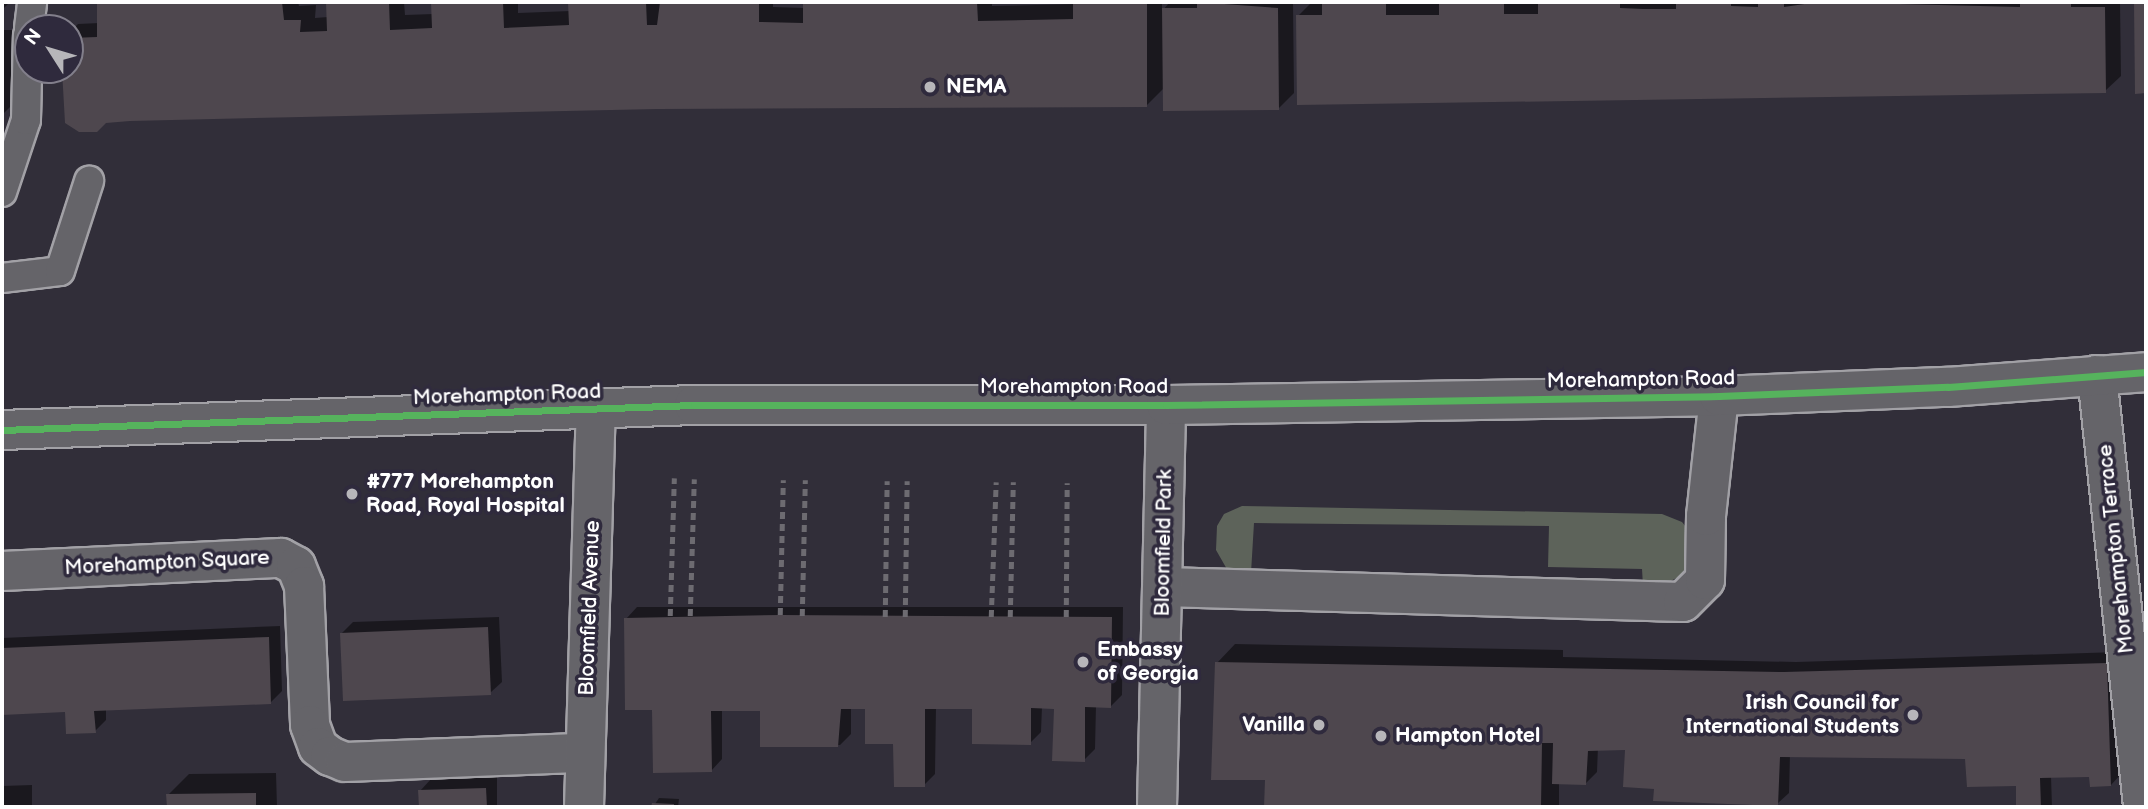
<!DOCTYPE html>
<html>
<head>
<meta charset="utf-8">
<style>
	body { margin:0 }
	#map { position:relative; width:2148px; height:809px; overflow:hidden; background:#312e39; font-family:"Balsamiq Sans",sans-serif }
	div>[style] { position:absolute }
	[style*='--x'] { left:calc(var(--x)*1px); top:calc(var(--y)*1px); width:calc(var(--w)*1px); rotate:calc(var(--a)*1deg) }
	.green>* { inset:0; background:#5d635a }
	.shadow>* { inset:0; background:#0007 }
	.building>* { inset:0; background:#4e474e }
	.path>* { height:4.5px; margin-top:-2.25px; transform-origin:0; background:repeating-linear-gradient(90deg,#6d6b71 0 7px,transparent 0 12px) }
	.roads { filter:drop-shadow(2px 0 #a2a1a6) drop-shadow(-2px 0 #a2a1a6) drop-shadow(0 2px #a2a1a6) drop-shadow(0 -2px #a2a1a6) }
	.lane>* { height:28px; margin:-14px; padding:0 14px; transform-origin:14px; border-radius:14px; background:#656469 }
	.street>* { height:38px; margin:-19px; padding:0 19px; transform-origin:19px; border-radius:19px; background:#656469 }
	.secondary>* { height:38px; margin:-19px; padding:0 19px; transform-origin:19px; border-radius:19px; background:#656469 }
	.cycleway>* { height:7px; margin:-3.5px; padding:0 3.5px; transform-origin:3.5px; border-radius:3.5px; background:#56b35d }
	.dots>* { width:19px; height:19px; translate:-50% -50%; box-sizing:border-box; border:4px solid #2f2a3d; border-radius:50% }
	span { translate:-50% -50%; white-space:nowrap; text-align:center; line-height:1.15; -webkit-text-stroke:7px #2f2a3d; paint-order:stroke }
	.poi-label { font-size:21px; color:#fff; font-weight:700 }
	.left { translate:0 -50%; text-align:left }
	.right { translate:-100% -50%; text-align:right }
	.street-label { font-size:21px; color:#fff }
	.frame { position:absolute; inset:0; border:4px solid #fff; pointer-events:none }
	.north { position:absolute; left:14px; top:14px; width:70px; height:70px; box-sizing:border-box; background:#2f2a3d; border:2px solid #827f8b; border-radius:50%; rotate:307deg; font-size:19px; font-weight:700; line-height:28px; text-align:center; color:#fff }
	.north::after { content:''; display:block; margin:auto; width:24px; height:32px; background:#b7b6ba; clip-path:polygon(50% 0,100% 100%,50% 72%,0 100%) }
</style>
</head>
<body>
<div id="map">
	<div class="green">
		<i style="clip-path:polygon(1242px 506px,1662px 514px,1682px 522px,1690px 532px,1686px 573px,1663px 585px,1643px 586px,1642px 569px,1548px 567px,1549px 526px,1254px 523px,1251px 573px,1228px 571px,1216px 550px,1217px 526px,1224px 514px)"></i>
	</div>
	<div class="shadow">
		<i style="clip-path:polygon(2px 2px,10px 2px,2px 10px)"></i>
		<i style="clip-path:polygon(99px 2px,298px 2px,299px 6px,316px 5px,315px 18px,328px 17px,328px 2px,404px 2px,405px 15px,433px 14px,433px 2px,518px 2px,518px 13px,570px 11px,570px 2px,773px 2px,773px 7px,804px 8px,804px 2px,992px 2px,992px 6px,1162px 2px,1162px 11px,1170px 2px,1293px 2px,1294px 93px,1278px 109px,1164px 88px,1146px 106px,64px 70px,70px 70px,70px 32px,78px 24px,99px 23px)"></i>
		<i style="clip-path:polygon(1312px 2px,2120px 2px,2121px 76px,2105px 91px,1298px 16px)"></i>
		<i style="clip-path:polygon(2136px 2px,2146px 2px,2146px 92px,2137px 92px)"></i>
		<i style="clip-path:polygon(2px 30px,16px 30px,24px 93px,2px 115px)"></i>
		<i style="clip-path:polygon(637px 607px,1123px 607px,1122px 695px,1110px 707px,1096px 706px,1095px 749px,1084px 760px,1056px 708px,1042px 707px,1041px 732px,1030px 743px,974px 707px,936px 708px,935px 774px,924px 785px,867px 707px,851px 707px,851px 734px,840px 745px,762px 746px,762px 709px,722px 709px,722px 759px,711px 771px,654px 708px,626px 619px)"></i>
		<i style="clip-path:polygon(499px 617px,502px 682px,490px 693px,341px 634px,353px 622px)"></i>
		<i style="clip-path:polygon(280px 626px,282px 691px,271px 702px,106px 709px,106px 720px,95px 731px,67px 711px,2px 713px,2px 638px)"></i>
		<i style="clip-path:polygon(1235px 644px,1563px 650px,1563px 657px,1796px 662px,2118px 652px,2122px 773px,2111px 785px,2091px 775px,2051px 776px,2052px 807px,2018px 807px,2018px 784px,1967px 757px,1790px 755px,1789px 793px,1777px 804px,1656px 787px,1626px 748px,1598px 747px,1597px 772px,1586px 783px,1559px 782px,1559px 807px,1266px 807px,1267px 779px,1217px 663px)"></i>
		<i style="clip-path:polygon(276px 773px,277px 807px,168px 807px,168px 795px,189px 774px)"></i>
		<i style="clip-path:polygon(497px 777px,497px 807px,420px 807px,420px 791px,431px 779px)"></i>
		<i style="clip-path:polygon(32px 785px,32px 807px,2px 807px,2px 786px)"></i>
		<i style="clip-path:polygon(659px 798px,679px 799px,678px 807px,653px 807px)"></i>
	</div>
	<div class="building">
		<i style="clip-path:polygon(97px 2px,282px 2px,284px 20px,301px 20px,300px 32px,327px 31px,326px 2px,389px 2px,390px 30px,432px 28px,431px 2px,503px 2px,504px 28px,569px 25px,568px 2px,646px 2px,647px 25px,657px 25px,660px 2px,759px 2px,759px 22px,803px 23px,803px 2px,977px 2px,978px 21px,1073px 19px,1073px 2px,1147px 2px,1147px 107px,657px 109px,302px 117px,130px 121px,106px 123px,97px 132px,79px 132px,65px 123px,62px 70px,70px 70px,70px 38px,97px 37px)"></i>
		<i style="clip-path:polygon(1197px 2px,1278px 8px,1279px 110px,1163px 111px,1162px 8px,1197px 8px)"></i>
		<i style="clip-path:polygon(1322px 2px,1386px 2px,1386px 15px,1439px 15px,1439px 2px,1504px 2px,1504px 14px,1538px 14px,1538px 2px,1620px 2px,1620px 8px,1643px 9px,1676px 9px,1676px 2px,1731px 2px,1731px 6px,1758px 7px,1758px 2px,1784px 2px,1784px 7px,1818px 2px,2020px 7px,2020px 2px,2071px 2px,2071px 7px,2105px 7px,2106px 93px,1297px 105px,1296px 15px,1322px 15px)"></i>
		<i style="clip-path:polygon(2134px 2px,2146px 2px,2146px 93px,2135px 94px)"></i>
		<i style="clip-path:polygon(780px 615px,1112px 617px,1111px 708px,1085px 707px,1085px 762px,1052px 761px,1054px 709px,1031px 708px,1031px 745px,972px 744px,972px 709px,925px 709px,925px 787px,894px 787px,893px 744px,865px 744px,865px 709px,841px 709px,838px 747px,760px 747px,760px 711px,711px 711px,712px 772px,653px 773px,652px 710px,625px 710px,624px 618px)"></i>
		<i style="clip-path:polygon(488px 627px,491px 695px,343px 701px,340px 633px)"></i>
		<i style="clip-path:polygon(269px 637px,271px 704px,94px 711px,96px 733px,66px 734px,65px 712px,2px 715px,2px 648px)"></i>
		<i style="clip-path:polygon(1215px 662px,1784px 672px,2107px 663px,2111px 786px,2090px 787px,2089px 777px,2040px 778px,2041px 807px,2016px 807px,2016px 786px,1967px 787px,1965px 759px,1780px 757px,1778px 806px,1653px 801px,1654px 789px,1623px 787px,1625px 750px,1588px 751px,1586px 785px,1552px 784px,1553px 743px,1542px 743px,1541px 807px,1264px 807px,1265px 780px,1211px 780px)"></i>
		<i style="clip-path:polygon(486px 788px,487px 807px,419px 807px,418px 790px)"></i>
		<i style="clip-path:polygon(256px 793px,256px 807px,167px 807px,166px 794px)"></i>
		<i style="clip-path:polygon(652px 803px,674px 804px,674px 807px,651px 807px)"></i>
	</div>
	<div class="path">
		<i style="--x:780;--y:615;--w:135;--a:-88.7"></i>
		<i style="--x:670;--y:616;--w:138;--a:-88.3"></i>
		<i style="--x:690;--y:616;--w:137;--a:-88.3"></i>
		<i style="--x:802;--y:616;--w:136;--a:-88.7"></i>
		<i style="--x:885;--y:617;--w:136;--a:-89.2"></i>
		<i style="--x:905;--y:617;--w:136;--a:-89.2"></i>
		<i style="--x:991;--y:617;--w:135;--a:-87.9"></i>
		<i style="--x:1010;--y:617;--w:135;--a:-88.7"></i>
		<i style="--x:1066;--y:617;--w:134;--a:-89.6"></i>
	</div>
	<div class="roads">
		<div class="lane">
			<i style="--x:29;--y:28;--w:26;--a:-83"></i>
			<i style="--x:2;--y:192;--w:76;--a:-71.6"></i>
			<i style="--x:26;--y:120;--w:85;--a:-88.7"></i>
			<i style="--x:2;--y:278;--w:58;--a:-6.9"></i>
			<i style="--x:60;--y:271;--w:95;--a:-72.1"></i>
		</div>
		<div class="street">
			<i style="--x:2097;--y:375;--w:434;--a:83.9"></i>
			<i style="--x:2;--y:571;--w:279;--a:-2.7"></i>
			<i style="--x:281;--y:558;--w:17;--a:28"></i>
			<i style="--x:296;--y:566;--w:22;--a:68"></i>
			<i style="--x:304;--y:586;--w:139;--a:87.5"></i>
			<i style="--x:310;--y:725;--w:23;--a:70"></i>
			<i style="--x:318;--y:747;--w:15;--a:37"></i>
			<i style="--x:330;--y:756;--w:16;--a:22"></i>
			<i style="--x:345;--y:762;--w:239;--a:-2.2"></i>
			<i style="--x:1164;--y:587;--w:519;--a:1.66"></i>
			<i style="--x:1683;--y:602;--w:31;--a:-45"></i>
			<i style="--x:1705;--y:580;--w:64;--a:-89.1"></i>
			<i style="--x:1706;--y:516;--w:121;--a:-83.8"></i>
			<i style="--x:584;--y:807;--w:398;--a:-88.3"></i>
			<i style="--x:1157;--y:807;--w:402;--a:-88.7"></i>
		</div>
		<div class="secondary">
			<i style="--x:2;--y:430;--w:692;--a:-2.07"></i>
			<i style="--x:694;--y:405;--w:472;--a:0"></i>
			<i style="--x:1166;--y:405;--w:553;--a:-0.93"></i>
			<i style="--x:1719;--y:396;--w:229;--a:-2.3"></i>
			<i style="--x:1948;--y:387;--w:199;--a:-4.3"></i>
		</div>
	</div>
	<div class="cycleway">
		<i style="--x:2;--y:430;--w:692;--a:-2.07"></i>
		<i style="--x:694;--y:405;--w:472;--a:0"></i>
		<i style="--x:1166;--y:405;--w:553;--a:-0.93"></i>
		<i style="--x:1719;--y:396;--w:229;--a:-2.3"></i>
		<i style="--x:1948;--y:387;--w:199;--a:-4.3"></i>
	</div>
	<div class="dots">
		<i style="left:930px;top:87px;background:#b7b6ba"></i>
		<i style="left:352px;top:494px;background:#b7b6ba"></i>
		<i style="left:1083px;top:662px;background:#b7b6ba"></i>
		<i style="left:1913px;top:715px;background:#b7b6ba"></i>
		<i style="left:1319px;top:725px;background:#b7b6ba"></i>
		<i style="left:1381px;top:736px;background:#b7b6ba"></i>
	</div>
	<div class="poi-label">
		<span class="left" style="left:946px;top:87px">NEMA</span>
		<span class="left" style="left:366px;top:494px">#777 Morehampton<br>Road, Royal Hospital</span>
		<span class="left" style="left:1097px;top:662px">Embassy<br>of Georgia</span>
		<span class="right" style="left:1899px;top:715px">Irish Council for<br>International Students</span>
		<span class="right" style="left:1305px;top:725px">Vanilla</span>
		<span class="left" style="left:1395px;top:736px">Hampton Hotel</span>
	</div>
	<div class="street-label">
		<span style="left:1641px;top:380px;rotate:-1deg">Morehampton Road</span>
		<span style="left:1074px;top:387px">Morehampton Road</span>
		<span style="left:507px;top:395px;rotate:-2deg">Morehampton Road</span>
		<span style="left:1164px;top:543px;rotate:-89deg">Bloomfield Park</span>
		<span style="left:2116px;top:549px;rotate:-96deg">Morehampton Terrace</span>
		<span style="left:167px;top:563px;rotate:-3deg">Morehampton Square</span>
		<span style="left:590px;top:608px;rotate:-88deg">Bloomfield Avenue</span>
	</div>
	<div class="frame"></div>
	<div class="north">N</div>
</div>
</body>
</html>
